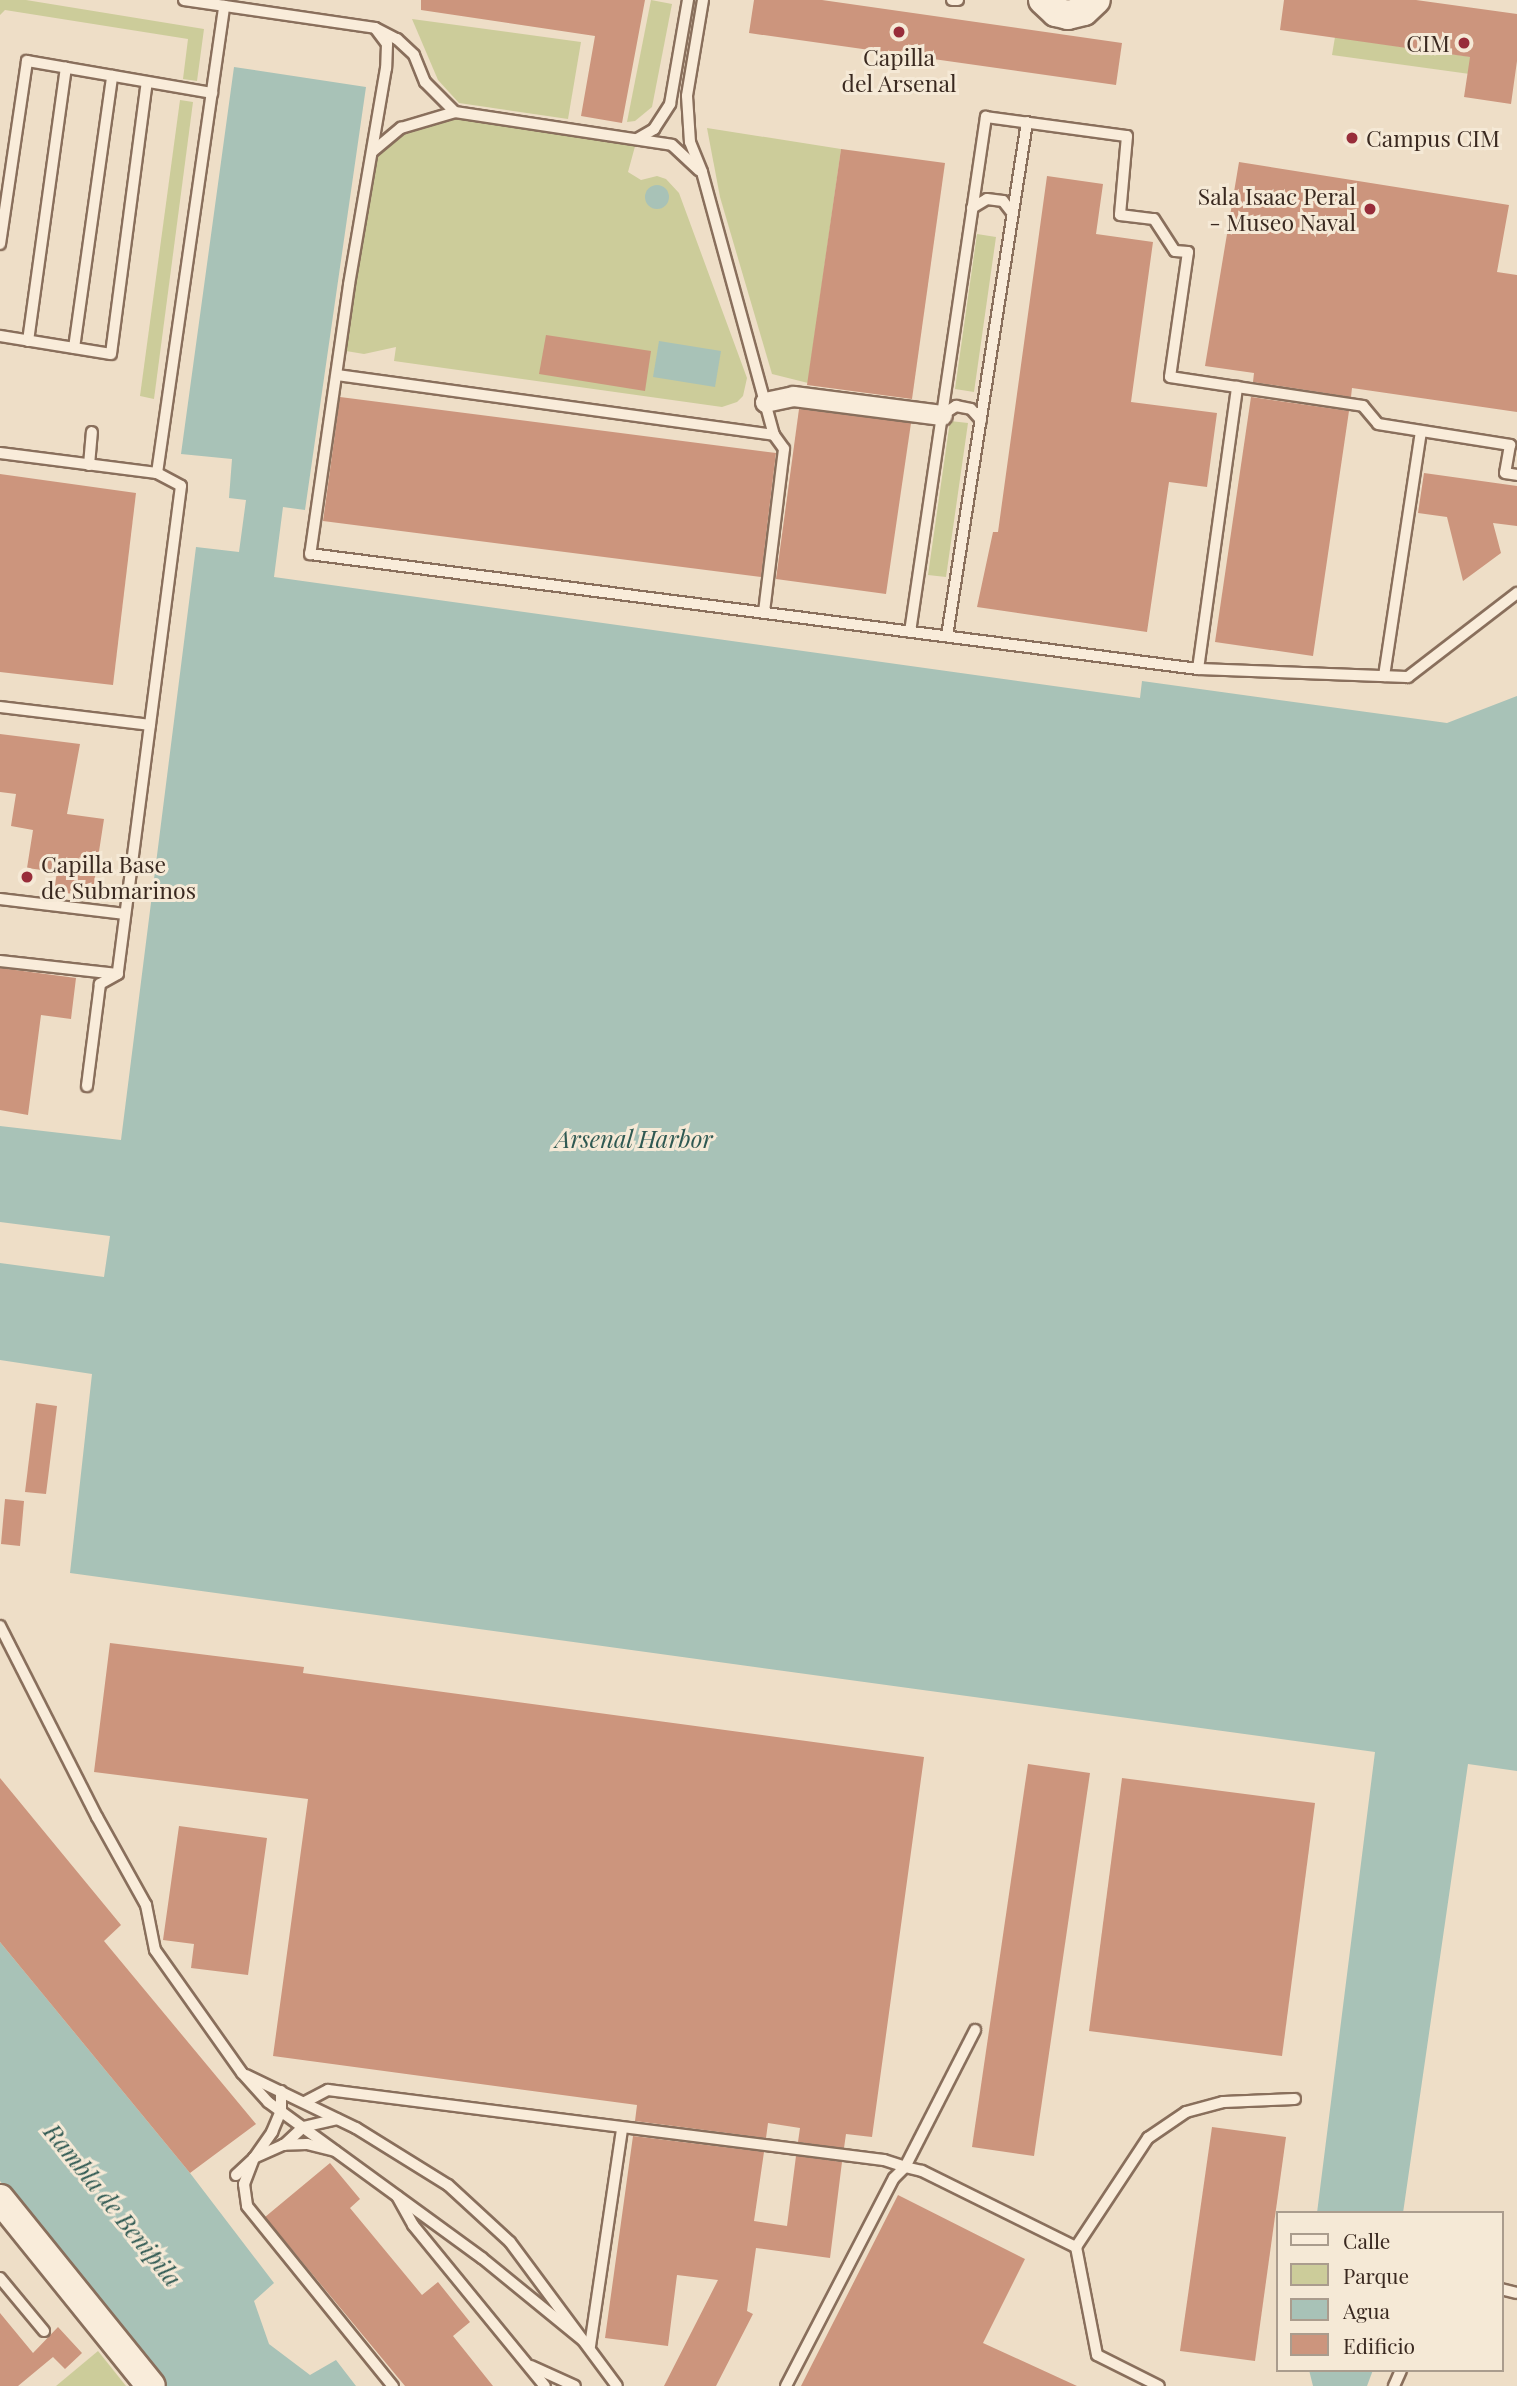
<!DOCTYPE html>
<html>
<head>
<meta charset="utf-8">
<style>
	body { margin:0 }
	#map { position:relative; width:1517px; height:2386px; overflow:hidden; background:#eedec7; font-family:"Playfair Display",serif }
	div>[style] { position:absolute }
	[style*='--x'] { left:calc(var(--x)*1px); top:calc(var(--y)*1px); width:calc(var(--w)*1px); rotate:calc(var(--a)*1deg) }
	.green>* { inset:0; background:#cccc9a }
	.water>* { inset:0; background:#a8c2b7 }
	.round { border-radius:50% }
	.building>* { inset:0; background:#cc957d }
	.roads { filter:drop-shadow(2px 0 #896f5c) drop-shadow(-2px 0 #896f5c) drop-shadow(0 2px #896f5c) drop-shadow(0 -2px #896f5c) }
	.lane>* { height:10px; margin:-5px; padding:0 5px; transform-origin:5px; border-radius:5px; background:#f9ecda }
	.street>* { height:19px; margin:-9.5px; padding:0 9.5px; transform-origin:9.5px; border-radius:9.5px; background:#f9ecda }
	.secondary>* { height:28px; margin:-14px; padding:0 14px; transform-origin:14px; border-radius:14px; background:#f9ecda }
	.dots>* { width:19px; height:19px; translate:-50% -50%; box-sizing:border-box; border:4px solid #f5e9d6; border-radius:50% }
	span { translate:-50% -50%; white-space:nowrap; text-align:center; line-height:1.15; -webkit-text-stroke:6px #f5e9d6; paint-order:stroke }
	.poi-label { font-size:23px; color:#3a2920 }
	.right { translate:-100% -50%; text-align:right }
	.left { translate:0 -50%; text-align:left }
	.water-label { font-size:24px; color:#2f5952; font-style:italic }
	.legend { position:absolute; left:1276px; top:2211px; width:228px; height:161px; box-sizing:border-box; background:#f5e9d6; border:2px solid #aa9c8d; margin:0; padding:9px 12px; list-style:none; font-size:21px; color:#3a2920 }
	.legend li { display:flex; align-items:center; gap:14px; height:35px }
	.legend b { width:35px; border:2px solid #aa9c8d }
</style>
</head>
<body>
<div id="map">
	<div class="green">
		<i style="clip-path:polygon(0 0,26px 0,204px 29px,197px 81px,183px 79px,188px 39px,5px 10px,0 15px)"></i>
		<i style="clip-path:polygon(651px 0,672px 4px,652px 107px,635px 121px,627px 122px)"></i>
		<i style="clip-path:polygon(412px 19px,581px 42px,568px 119px,459px 103px,438px 80px)"></i>
		<i style="clip-path:polygon(1335px 37px,1479px 58px,1477px 75px,1332px 55px)"></i>
		<i style="clip-path:polygon(180px 100px,193px 102px,154px 399px,140px 396px)"></i>
		<i style="clip-path:polygon(455px 112px,637px 139px,628px 172px,641px 180px,657px 176px,666px 179px,679px 193px,747px 378px,743px 396px,737px 402px,722px 407px,394px 361px,396px 347px,364px 354px,340px 350px,372px 152px,401px 128px)"></i>
		<i style="clip-path:polygon(707px 128px,841px 149px,808px 383px,772px 374px,720px 197px)"></i>
		<i style="clip-path:polygon(977px 234px,996px 237px,974px 392px,955px 389px)"></i>
		<i style="clip-path:polygon(950px 421px,968px 423px,946px 577px,928px 575px)"></i>
		<i style="clip-path:polygon(98px 2351px,126px 2386px,56px 2386px)"></i>
	</div>
	<div class="water">
		<i style="clip-path:polygon(234px 67px,366px 87px,305px 510px,283px 507px,274px 577px,1140px 698px,1142px 681px,1447px 723px,1517px 696px,1517px 1771px,1468px 1764px,1403px 2213px,1317px 2213px,1375px 1752px,70px 1573px,92px 1374px,0 1360px,0 1263px,104px 1277px,110px 1236px,0 1222px,0 1126px,121px 1140px,196px 547px,239px 552px,246px 500px,229px 498px,232px 459px,181px 454px)"></i>
		<i class="round" style="left:645px;top:185px;width:24px;height:24px"></i>
		<i style="clip-path:polygon(659px 341px,721px 351px,715px 387px,653px 377px)"></i>
		<i style="clip-path:polygon(0 1942px,190px 2173px,274px 2283px,254px 2301px,269px 2344px,310px 2375px,336px 2360px,356px 2386px,167px 2386px,0 2181px)"></i>
		<i style="clip-path:polygon(1309px 2370px,1373px 2370px,1367px 2386px,1313px 2386px)"></i>
	</div>
	<div class="building">
		<i style="clip-path:polygon(421px 0,645px 0,622px 123px,581px 116px,595px 36px,421px 10px)"></i>
		<i style="clip-path:polygon(754px 0,822px 0,1122px 43px,1116px 85px,749px 33px)"></i>
		<i style="clip-path:polygon(1284px 0,1416px 0,1517px 14px,1517px 61px,1511px 104px,1464px 97px,1470px 57px,1280px 30px)"></i>
		<i style="clip-path:polygon(841px 149px,945px 163px,912px 399px,807px 385px)"></i>
		<i style="clip-path:polygon(1239px 162px,1509px 205px,1497px 272px,1517px 275px,1517px 412px,1352px 388px,1351px 397px,1253px 382px,1254px 373px,1205px 366px)"></i>
		<i style="clip-path:polygon(1047px 176px,1103px 184px,1096px 234px,1153px 242px,1131px 402px,1217px 413px,1207px 487px,1169px 482px,1147px 632px,977px 607px,993px 532px,998px 532px)"></i>
		<i style="clip-path:polygon(546px 335px,651px 351px,645px 391px,539px 374px)"></i>
		<i style="clip-path:polygon(340px 397px,776px 453px,761px 577px,323px 521px)"></i>
		<i style="clip-path:polygon(1251px 397px,1349px 411px,1313px 656px,1215px 642px)"></i>
		<i style="clip-path:polygon(799px 409px,911px 423px,886px 594px,776px 579px)"></i>
		<i style="clip-path:polygon(1424px 473px,1517px 486px,1517px 526px,1493px 523px,1501px 553px,1463px 581px,1447px 517px,1418px 513px)"></i>
		<i style="clip-path:polygon(0 474px,136px 493px,113px 685px,0 672px)"></i>
		<i style="clip-path:polygon(0 734px,80px 744px,67px 814px,104px 819px,92px 897px,54px 891px,57px 872px,27px 868px,33px 830px,11px 826px,16px 794px,0 792px)"></i>
		<i style="clip-path:polygon(0 968px,76px 978px,71px 1019px,41px 1015px,28px 1115px,0 1110px)"></i>
		<i style="clip-path:polygon(36px 1403px,57px 1406px,46px 1494px,25px 1492px)"></i>
		<i style="clip-path:polygon(5px 1499px,24px 1501px,20px 1546px,1px 1544px)"></i>
		<i style="clip-path:polygon(110px 1643px,304px 1667px,303px 1673px,924px 1757px,872px 2137px,846px 2134px,844px 2148px,798px 2142px,800px 2128px,768px 2123px,766px 2138px,635px 2121px,637px 2105px,273px 2056px,308px 1799px,94px 1772px)"></i>
		<i style="clip-path:polygon(1028px 1764px,1090px 1773px,1034px 2156px,972px 2147px)"></i>
		<i style="clip-path:polygon(0 1778px,121px 1925px,104px 1941px,256px 2124px,190px 2173px,0 1942px)"></i>
		<i style="clip-path:polygon(1122px 1778px,1315px 1803px,1282px 2056px,1089px 2031px)"></i>
		<i style="clip-path:polygon(179px 1826px,267px 1838px,248px 1975px,191px 1968px,194px 1944px,163px 1940px)"></i>
		<i style="clip-path:polygon(1212px 2127px,1286px 2137px,1255px 2361px,1180px 2351px)"></i>
		<i style="clip-path:polygon(633px 2136px,764px 2152px,754px 2221px,787px 2226px,796px 2156px,842px 2162px,830px 2258px,756px 2248px,747px 2311px,753px 2314px,716px 2386px,664px 2386px,718px 2280px,677px 2275px,668px 2346px,605px 2338px)"></i>
		<i style="clip-path:polygon(330px 2163px,360px 2199px,350px 2208px,422px 2295px,438px 2282px,470px 2322px,453px 2336px,493px 2386px,405px 2386px,265px 2217px)"></i>
		<i style="clip-path:polygon(898px 2195px,1025px 2259px,983px 2343px,1077px 2386px,801px 2386px)"></i>
		<i style="clip-path:polygon(0 2313px,33px 2353px,58px 2327px,82px 2353px,65px 2369px,53px 2357px,18px 2386px,0 2386px)"></i>
	</div>
	<div class="roads">
		<div class="lane">
			<i style="--x:184;--y:0;--w:193;--a:8.3"></i>
			<i style="--x:375;--y:28;--w:25;--a:27"></i>
			<i style="--x:397;--y:39;--w:23;--a:43"></i>
			<i style="--x:414;--y:55;--w:29;--a:68"></i>
			<i style="--x:425;--y:82;--w:42;--a:45"></i>
			<i style="--x:703;--y:0;--w:97;--a:99.5"></i>
			<i style="--x:687;--y:96;--w:46;--a:86.3"></i>
			<i style="--x:690;--y:142;--w:32;--a:68"></i>
			<i style="--x:702;--y:172;--w:273;--a:74.7"></i>
			<i style="--x:774;--y:435;--w:17;--a:54"></i>
			<i style="--x:784;--y:449;--w:165;--a:97"></i>
			<i style="--x:952;--y:0;--w:6;--a:0"></i>
			<i style="--x:375;--y:28;--w:20;--a:53"></i>
			<i style="--x:387;--y:44;--w:24;--a:92"></i>
			<i style="--x:386;--y:68;--w:220;--a:99.7"></i>
			<i style="--x:349;--y:285;--w:272;--a:98.2"></i>
			<i style="--x:310;--y:554;--w:895;--a:7.38"></i>
			<i style="--x:1198;--y:669;--w:210;--a:2.2"></i>
			<i style="--x:1408;--y:677;--w:138;--a:-37.6"></i>
			<i style="--x:637;--y:139;--w:20;--a:-30"></i>
			<i style="--x:654;--y:129;--w:30;--a:-57"></i>
			<i style="--x:670;--y:104;--w:106;--a:-80.2"></i>
			<i style="--x:372;--y:152;--w:38;--a:-40"></i>
			<i style="--x:401;--y:128;--w:56;--a:-16.5"></i>
			<i style="--x:455;--y:112;--w:219;--a:8.6"></i>
			<i style="--x:672;--y:145;--w:37;--a:43"></i>
			<i style="--x:972;--y:208;--w:17;--a:-31"></i>
			<i style="--x:987;--y:199;--w:16;--a:7"></i>
			<i style="--x:1003;--y:201;--w:16;--a:52"></i>
			<i style="--x:0;--y:244;--w:185;--a:-81.6"></i>
			<i style="--x:27;--y:61;--w:188;--a:9.8"></i>
			<i style="--x:0;--y:336;--w:112;--a:9.2"></i>
			<i style="--x:111;--y:354;--w:274;--a:-82.5"></i>
			<i style="--x:28;--y:341;--w:276;--a:-82.1"></i>
			<i style="--x:74;--y:348;--w:275;--a:-82"></i>
			<i style="--x:337;--y:375;--w:441;--a:7.8"></i>
			<i style="--x:942;--y:415;--w:17;--a:-33"></i>
			<i style="--x:956;--y:406;--w:15;--a:11"></i>
			<i style="--x:971;--y:409;--w:15;--a:48"></i>
			<i style="--x:0;--y:453;--w:158;--a:7.3"></i>
			<i style="--x:157;--y:473;--w:27;--a:28"></i>
			<i style="--x:181;--y:486;--w:492;--a:97.4"></i>
			<i style="--x:118;--y:974;--w:21;--a:151"></i>
			<i style="--x:100;--y:984;--w:103;--a:97.3"></i>
			<i style="--x:89;--y:465;--w:33;--a:-85"></i>
			<i style="--x:157;--y:473;--w:472;--a:-81.8"></i>
			<i style="--x:910;--y:632;--w:521;--a:-81.61"></i>
			<i style="--x:986;--y:117;--w:142;--a:7.7"></i>
			<i style="--x:1127;--y:136;--w:79;--a:95.1"></i>
			<i style="--x:1120;--y:215;--w:34;--a:7"></i>
			<i style="--x:1154;--y:219;--w:38;--a:57"></i>
			<i style="--x:1175;--y:251;--w:13;--a:4"></i>
			<i style="--x:1188;--y:252;--w:126;--a:98.2"></i>
			<i style="--x:1170;--y:377;--w:195;--a:8.5"></i>
			<i style="--x:1363;--y:406;--w:23;--a:50"></i>
			<i style="--x:1378;--y:424;--w:134;--a:9"></i>
			<i style="--x:1510;--y:445;--w:28;--a:100"></i>
			<i style="--x:1505;--y:473;--w:12;--a:9"></i>
			<i style="--x:947;--y:636;--w:520;--a:-81.15"></i>
			<i style="--x:1198;--y:669;--w:285;--a:-82.1"></i>
			<i style="--x:1384;--y:676;--w:247;--a:-81.4"></i>
			<i style="--x:0;--y:707;--w:151;--a:6.8"></i>
			<i style="--x:0;--y:899;--w:126;--a:6.8"></i>
			<i style="--x:0;--y:961;--w:118;--a:6.3"></i>
			<i style="--x:0;--y:1626;--w:214;--a:63.1"></i>
			<i style="--x:97;--y:1817;--w:101;--a:60.9"></i>
			<i style="--x:146;--y:1905;--w:46;--a:78.7"></i>
			<i style="--x:155;--y:1950;--w:151;--a:54.7"></i>
			<i style="--x:242;--y:2073;--w:39;--a:48"></i>
			<i style="--x:268;--y:2102;--w:265;--a:36.1"></i>
			<i style="--x:482;--y:2258;--w:139;--a:39.2"></i>
			<i style="--x:246;--y:2075;--w:122;--a:25.7"></i>
			<i style="--x:356;--y:2128;--w:108;--a:31.8"></i>
			<i style="--x:448;--y:2185;--w:84;--a:42.6"></i>
			<i style="--x:510;--y:2242;--w:179;--a:53.4"></i>
			<i style="--x:305;--y:2102;--w:26;--a:-28"></i>
			<i style="--x:328;--y:2090;--w:560;--a:7.18"></i>
			<i style="--x:884;--y:2160;--w:22;--a:18"></i>
			<i style="--x:905;--y:2167;--w:154;--a:-62.9"></i>
			<i style="--x:284;--y:2145;--w:26;--a:-43"></i>
			<i style="--x:303;--y:2127;--w:35;--a:-13"></i>
			<i style="--x:335;--y:2151;--w:29;--a:-166"></i>
			<i style="--x:307;--y:2144;--w:24;--a:178"></i>
			<i style="--x:283;--y:2145;--w:32;--a:156"></i>
			<i style="--x:254;--y:2158;--w:28;--a:111"></i>
			<i style="--x:244;--y:2184;--w:22;--a:82"></i>
			<i style="--x:247;--y:2206;--w:232;--a:51"></i>
			<i style="--x:236;--y:2175;--w:25;--a:-43"></i>
			<i style="--x:254;--y:2158;--w:32;--a:-55"></i>
			<i style="--x:272;--y:2132;--w:23;--a:-67"></i>
			<i style="--x:281;--y:2111;--w:20;--a:-90"></i>
			<i style="--x:397;--y:2196;--w:33;--a:61"></i>
			<i style="--x:413;--y:2225;--w:208;--a:50.7"></i>
			<i style="--x:1076;--y:2247;--w:131;--a:-56.6"></i>
			<i style="--x:1148;--y:2138;--w:46;--a:-34.4"></i>
			<i style="--x:1186;--y:2112;--w:38;--a:-15"></i>
			<i style="--x:1223;--y:2102;--w:72;--a:-2.4"></i>
			<i style="--x:0;--y:2278;--w:69;--a:50.3"></i>
			<i style="--x:1501;--y:2289;--w:16;--a:14"></i>
			<i style="--x:590;--y:2346;--w:220;--a:-81.6"></i>
			<i style="--x:531;--y:2366;--w:48;--a:24.4"></i>
			<i style="--x:786;--y:2386;--w:234;--a:-62.6"></i>
			<i style="--x:894;--y:2178;--w:16;--a:-45"></i>
			<i style="--x:905;--y:2167;--w:17;--a:13"></i>
			<i style="--x:922;--y:2171;--w:172;--a:26.3"></i>
			<i style="--x:1076;--y:2247;--w:110;--a:79"></i>
			<i style="--x:1097;--y:2355;--w:69;--a:26.6"></i>
			<i style="--x:1394;--y:2386;--w:17;--a:-66"></i>
		</div>
		<div class="street">
			<i style="--x:765;--y:402;--w:29;--a:-12"></i>
			<i style="--x:793;--y:396;--w:150;--a:7.3"></i>
		</div>
		<div class="secondary">
			<i style="--x:1043;--y:0;--w:18;--a:43"></i>
			<i style="--x:1056;--y:12;--w:12;--a:14"></i>
			<i style="--x:1068;--y:15;--w:16;--a:-14"></i>
			<i style="--x:1084;--y:11;--w:16;--a:-43"></i>
			<i style="--x:0;--y:2199;--w:240;--a:51.1"></i>
		</div>
	</div>
	<div class="dots">
		<i style="left:899px;top:32px;background:#982d3a"></i>
		<i style="left:1464px;top:43px;background:#982d3a"></i>
		<i style="left:1352px;top:138px;background:#982d3a"></i>
		<i style="left:1370px;top:209px;background:#982d3a"></i>
		<i style="left:27px;top:877px;background:#982d3a"></i>
	</div>
	<div class="poi-label">
		<span class="right" style="left:1450px;top:43px">CIM</span>
		<span style="left:899px;top:70px">Capilla<br>del Arsenal</span>
		<span class="left" style="left:1366px;top:138px">Campus CIM</span>
		<span class="right" style="left:1356px;top:209px">Sala Isaac Peral<br>- Museo Naval</span>
		<span class="left" style="left:41px;top:877px">Capilla Base<br>de Submarinos</span>
	</div>
	<div class="water-label">
		<span style="left:634px;top:1139px">Arsenal Harbor</span>
		<span style="left:113px;top:2205px;rotate:51deg">Rambla de Benipila</span>
	</div>
	<ul class="legend">
	<li><b style="height:9px;background:#f9ecda"></b>Calle</li>
	<li><b style="height:19px;background:#cccc9a"></b>Parque</li>
	<li><b style="height:19px;background:#a8c2b7"></b>Agua</li>
	<li><b style="height:19px;background:#cc957d"></b>Edificio</li>
	</ul>
</div>
</body>
</html>
